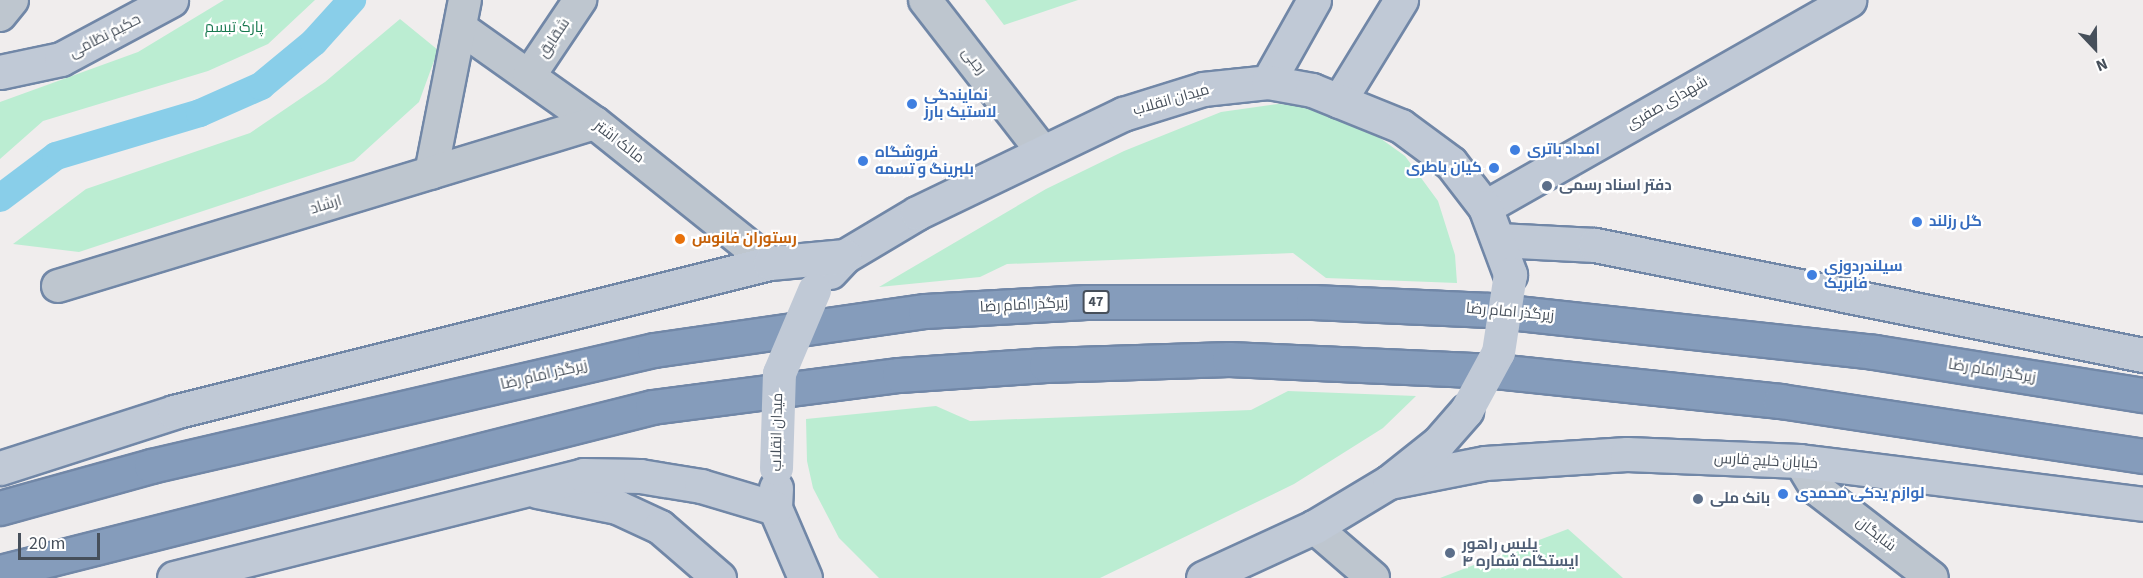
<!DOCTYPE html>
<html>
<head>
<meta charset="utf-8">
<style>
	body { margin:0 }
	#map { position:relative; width:2143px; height:578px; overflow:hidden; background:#f0eded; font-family:"Source Sans 3",Cairo,sans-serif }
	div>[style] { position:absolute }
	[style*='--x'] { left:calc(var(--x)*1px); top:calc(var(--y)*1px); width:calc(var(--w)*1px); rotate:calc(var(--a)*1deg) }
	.green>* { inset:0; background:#bbedd2 }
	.canal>* { height:28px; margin:-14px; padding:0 14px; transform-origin:14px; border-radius:14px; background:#89cee9 }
	.roads { filter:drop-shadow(2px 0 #7187a7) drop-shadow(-2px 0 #7187a7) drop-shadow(0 2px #7187a7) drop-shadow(0 -2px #7187a7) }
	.street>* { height:32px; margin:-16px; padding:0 16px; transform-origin:16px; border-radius:16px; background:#bec6cf }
	.secondary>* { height:33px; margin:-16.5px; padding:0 16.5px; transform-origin:16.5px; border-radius:16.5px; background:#c0c9d6 }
	.highway>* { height:33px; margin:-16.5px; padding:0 16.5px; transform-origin:16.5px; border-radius:16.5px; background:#859cbb }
	.secondary-bridge>* { height:33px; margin:-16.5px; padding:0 16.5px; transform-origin:16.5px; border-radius:16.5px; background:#c0c9d6 }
	.dots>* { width:16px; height:16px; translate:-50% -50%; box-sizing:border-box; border:3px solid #fff; border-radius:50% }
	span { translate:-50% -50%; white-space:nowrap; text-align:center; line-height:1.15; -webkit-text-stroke:4.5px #fff; paint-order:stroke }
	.shield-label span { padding:2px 4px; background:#fff; border:2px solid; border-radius:4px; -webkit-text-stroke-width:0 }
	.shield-label { font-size:14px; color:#464f5a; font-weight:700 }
	.park-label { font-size:15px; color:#197950 }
	.street-label { font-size:15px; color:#464f5a }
	.shop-label { font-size:15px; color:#366cbe; font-weight:700 }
	.left { translate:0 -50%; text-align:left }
	.right { translate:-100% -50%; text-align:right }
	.service-label { font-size:15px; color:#4e5e75; font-weight:700 }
	.food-label { font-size:15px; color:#c56008; font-weight:700 }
	.north { position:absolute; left:2065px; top:18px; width:60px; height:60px; -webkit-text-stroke:4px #fff; paint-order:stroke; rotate:158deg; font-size:16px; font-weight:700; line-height:24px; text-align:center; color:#464f5a }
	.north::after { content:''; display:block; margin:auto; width:21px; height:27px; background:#464f5a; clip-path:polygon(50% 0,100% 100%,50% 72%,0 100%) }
	.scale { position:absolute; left:18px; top:533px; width:82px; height:27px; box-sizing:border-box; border:3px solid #464f5a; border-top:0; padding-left:8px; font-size:18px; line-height:21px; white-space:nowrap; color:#464f5a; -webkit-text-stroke:4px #fff; paint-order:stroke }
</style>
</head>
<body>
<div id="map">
	<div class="green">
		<i style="clip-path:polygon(224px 0,315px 0,268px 44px,208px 71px,43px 121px,0 159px,0 102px,138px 52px)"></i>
		<i style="clip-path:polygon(985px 0,1078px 0,1004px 25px)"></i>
		<i style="clip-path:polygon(400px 19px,438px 50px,419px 102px,354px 161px,79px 252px,13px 244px,86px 189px,250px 133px,325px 82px)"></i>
		<i style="clip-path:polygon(1278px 104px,1305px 106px,1359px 123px,1405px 156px,1438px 201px,1455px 255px,1457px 283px,1326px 278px,1293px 253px,1007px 264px,980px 277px,879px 287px,1046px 189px,1124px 151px,1221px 112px)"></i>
		<i style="clip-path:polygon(1288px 391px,1416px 396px,1383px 428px,1294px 484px,1100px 578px,879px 578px,839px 538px,813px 488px,807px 461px,806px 419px,936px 406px,970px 421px,1251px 410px)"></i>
		<i style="clip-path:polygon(1568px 529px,1623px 578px,1440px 578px)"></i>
	</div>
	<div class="canal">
		<i style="--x:0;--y:198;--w:70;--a:-36.9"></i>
		<i style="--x:56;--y:156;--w:150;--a:-16.6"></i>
		<i style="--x:200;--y:113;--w:67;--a:-23.9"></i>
		<i style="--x:261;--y:86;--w:69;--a:-39.7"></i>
		<i style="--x:314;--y:42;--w:57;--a:-47.9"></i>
	</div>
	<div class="roads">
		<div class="street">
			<i style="--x:925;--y:0;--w:192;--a:52.2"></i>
			<i style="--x:0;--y:15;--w:19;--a:-51"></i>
			<i style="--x:462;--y:29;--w:163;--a:35.3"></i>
			<i style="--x:595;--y:123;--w:224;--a:38.7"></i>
			<i style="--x:529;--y:76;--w:92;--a:-56.1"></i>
			<i style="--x:431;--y:173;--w:176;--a:-78.9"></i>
			<i style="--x:58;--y:286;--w:561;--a:-16.89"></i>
			<i style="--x:1800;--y:461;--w:33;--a:59"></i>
			<i style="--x:1817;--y:489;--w:145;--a:37.7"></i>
			<i style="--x:1314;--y:527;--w:78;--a:40.8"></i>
		</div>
		<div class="secondary">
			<i style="--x:0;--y:72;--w:62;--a:-12"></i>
			<i style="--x:61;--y:59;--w:125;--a:-28.2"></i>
			<i style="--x:1268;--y:82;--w:94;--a:-60.7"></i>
			<i style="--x:1339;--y:101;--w:119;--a:-58.5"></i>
			<i style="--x:1485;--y:207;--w:419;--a:-29.6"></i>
			<i style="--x:1498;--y:240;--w:97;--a:3"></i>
			<i style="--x:1595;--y:245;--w:559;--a:11.35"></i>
			<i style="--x:830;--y:272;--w:22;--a:-47"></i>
			<i style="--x:845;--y:256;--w:84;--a:-30.8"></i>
			<i style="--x:917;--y:213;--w:229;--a:-25.7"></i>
			<i style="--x:1123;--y:114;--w:84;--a:-17.4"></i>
			<i style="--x:1203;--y:89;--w:65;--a:-6.1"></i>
			<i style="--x:1268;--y:82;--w:45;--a:10.3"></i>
			<i style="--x:1312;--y:90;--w:96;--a:22"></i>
			<i style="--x:1401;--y:126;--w:62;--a:36.5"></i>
			<i style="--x:1451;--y:163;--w:56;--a:52.3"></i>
			<i style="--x:1485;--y:207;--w:72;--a:69.5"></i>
			<i style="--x:0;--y:468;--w:183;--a:-17.8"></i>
			<i style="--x:174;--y:412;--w:614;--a:-14.04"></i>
			<i style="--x:770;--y:263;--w:75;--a:-5.3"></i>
			<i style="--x:1389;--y:482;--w:98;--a:-11.2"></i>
			<i style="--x:1485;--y:463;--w:142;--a:-3.6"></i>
			<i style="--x:1627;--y:454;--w:173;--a:2.3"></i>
			<i style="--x:1800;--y:461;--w:346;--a:7.1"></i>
			<i style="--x:776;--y:488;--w:20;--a:93"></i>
			<i style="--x:775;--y:508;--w:76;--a:66.8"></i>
			<i style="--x:537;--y:491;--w:82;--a:11.3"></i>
			<i style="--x:617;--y:507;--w:47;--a:24.9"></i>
			<i style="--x:660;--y:527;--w:78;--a:40.8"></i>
			<i style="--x:174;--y:578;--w:422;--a:-14.1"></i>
			<i style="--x:583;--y:475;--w:57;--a:1"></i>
			<i style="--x:640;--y:476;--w:62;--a:9.3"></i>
			<i style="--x:701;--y:486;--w:77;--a:16.6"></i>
			<i style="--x:1203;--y:578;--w:122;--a:-24.7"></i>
			<i style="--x:1314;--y:527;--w:87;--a:-31"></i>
			<i style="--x:1389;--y:482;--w:63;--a:-38.5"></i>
			<i style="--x:1438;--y:443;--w:43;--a:-48.8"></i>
		</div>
		<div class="highway">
			<i style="--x:0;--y:508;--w:157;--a:-15.5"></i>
			<i style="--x:151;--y:466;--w:516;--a:-12.99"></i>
			<i style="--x:654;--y:350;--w:274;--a:-8.2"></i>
			<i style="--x:925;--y:311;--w:161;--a:-3.2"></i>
			<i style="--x:1086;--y:302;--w:227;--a:0"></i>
			<i style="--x:1313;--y:302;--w:176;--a:2.6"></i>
			<i style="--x:1489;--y:310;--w:387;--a:6.2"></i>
			<i style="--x:1874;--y:352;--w:272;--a:9.1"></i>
			<i style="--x:0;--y:572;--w:673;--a:-14.2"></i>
			<i style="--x:652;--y:407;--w:249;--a:-7.4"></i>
			<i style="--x:899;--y:375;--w:147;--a:-3.9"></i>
			<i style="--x:1046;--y:365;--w:183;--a:-1.9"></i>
			<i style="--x:1229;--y:359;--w:266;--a:2.6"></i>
			<i style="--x:1495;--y:371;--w:287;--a:6"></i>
			<i style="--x:1780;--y:401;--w:367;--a:8.6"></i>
		</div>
	</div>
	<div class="secondary-bridge">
		<i style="--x:1466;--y:411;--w:67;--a:-61.5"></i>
		<i style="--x:1498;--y:352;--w:79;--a:-81.3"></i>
		<i style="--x:776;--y:468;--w:95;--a:-88.2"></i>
		<i style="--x:779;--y:373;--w:90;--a:-67.1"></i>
	</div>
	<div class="dots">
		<i style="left:912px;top:104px;background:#3f7fe0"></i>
		<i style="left:1515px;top:150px;background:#3f7fe0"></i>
		<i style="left:863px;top:161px;background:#3f7fe0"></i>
		<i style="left:1494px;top:168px;background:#3f7fe0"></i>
		<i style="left:1547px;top:186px;background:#5c6f8a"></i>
		<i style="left:1917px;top:222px;background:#3f7fe0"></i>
		<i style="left:680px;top:239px;background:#e8710a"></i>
		<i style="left:1812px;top:275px;background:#3f7fe0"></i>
		<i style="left:1783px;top:494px;background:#3f7fe0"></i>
		<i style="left:1698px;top:499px;background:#5c6f8a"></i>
		<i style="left:1450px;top:553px;background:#5c6f8a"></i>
	</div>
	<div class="shield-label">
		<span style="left:1096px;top:302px">47</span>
	</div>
	<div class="park-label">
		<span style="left:234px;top:28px">پارک تبسم</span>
	</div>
	<div class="street-label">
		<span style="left:105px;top:36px;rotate:-27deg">حکیم نظامی</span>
		<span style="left:554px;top:38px;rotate:-56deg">شقایق</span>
		<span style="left:974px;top:61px;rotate:53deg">رجبی</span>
		<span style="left:1171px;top:100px;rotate:-16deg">میدان انقلاب</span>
		<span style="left:1667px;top:103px;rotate:-30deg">شهدای صفری</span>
		<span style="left:619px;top:142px;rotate:38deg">مالک اشتر</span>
		<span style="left:326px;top:205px;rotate:-17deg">ارشاد</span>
		<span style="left:1024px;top:305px;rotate:-3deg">زیرگذر امام رضا</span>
		<span style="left:1510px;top:312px;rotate:5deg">زیرگذر امام رضا</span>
		<span style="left:1992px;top:371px;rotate:9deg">زیرگذر امام رضا</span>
		<span style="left:544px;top:375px;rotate:-13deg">زیرگذر امام رضا</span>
		<span style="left:777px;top:432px;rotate:-89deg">میدان انقلاب</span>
		<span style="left:1766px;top:461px;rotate:3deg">خیابان خلیج فارس</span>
		<span style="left:1876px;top:534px;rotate:38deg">شایگان</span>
	</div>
	<div class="shop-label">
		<span class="left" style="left:924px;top:104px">نمایندگی<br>لاستیک بارز</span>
		<span class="left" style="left:1527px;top:150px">امداد باتری</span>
		<span class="left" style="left:875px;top:161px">فروشگاه<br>بلبرینگ و تسمه</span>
		<span class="right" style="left:1482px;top:168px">کیان باطری</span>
		<span class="left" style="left:1929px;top:222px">گل رزلند</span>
		<span class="left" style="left:1824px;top:275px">سیلندردوزی<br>فابریک</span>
		<span class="left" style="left:1795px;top:494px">لوازم یدکی محمدی</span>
	</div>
	<div class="service-label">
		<span class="left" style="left:1559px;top:186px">دفتر اسناد رسمی</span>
		<span class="left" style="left:1710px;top:499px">بانک ملی</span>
		<span class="left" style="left:1462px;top:553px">پلیس راهور<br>ایستگاه شماره ۴</span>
	</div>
	<div class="food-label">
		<span class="left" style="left:692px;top:239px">رستوران فانوس</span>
	</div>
	<div class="north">N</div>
	<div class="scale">20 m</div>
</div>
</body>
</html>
